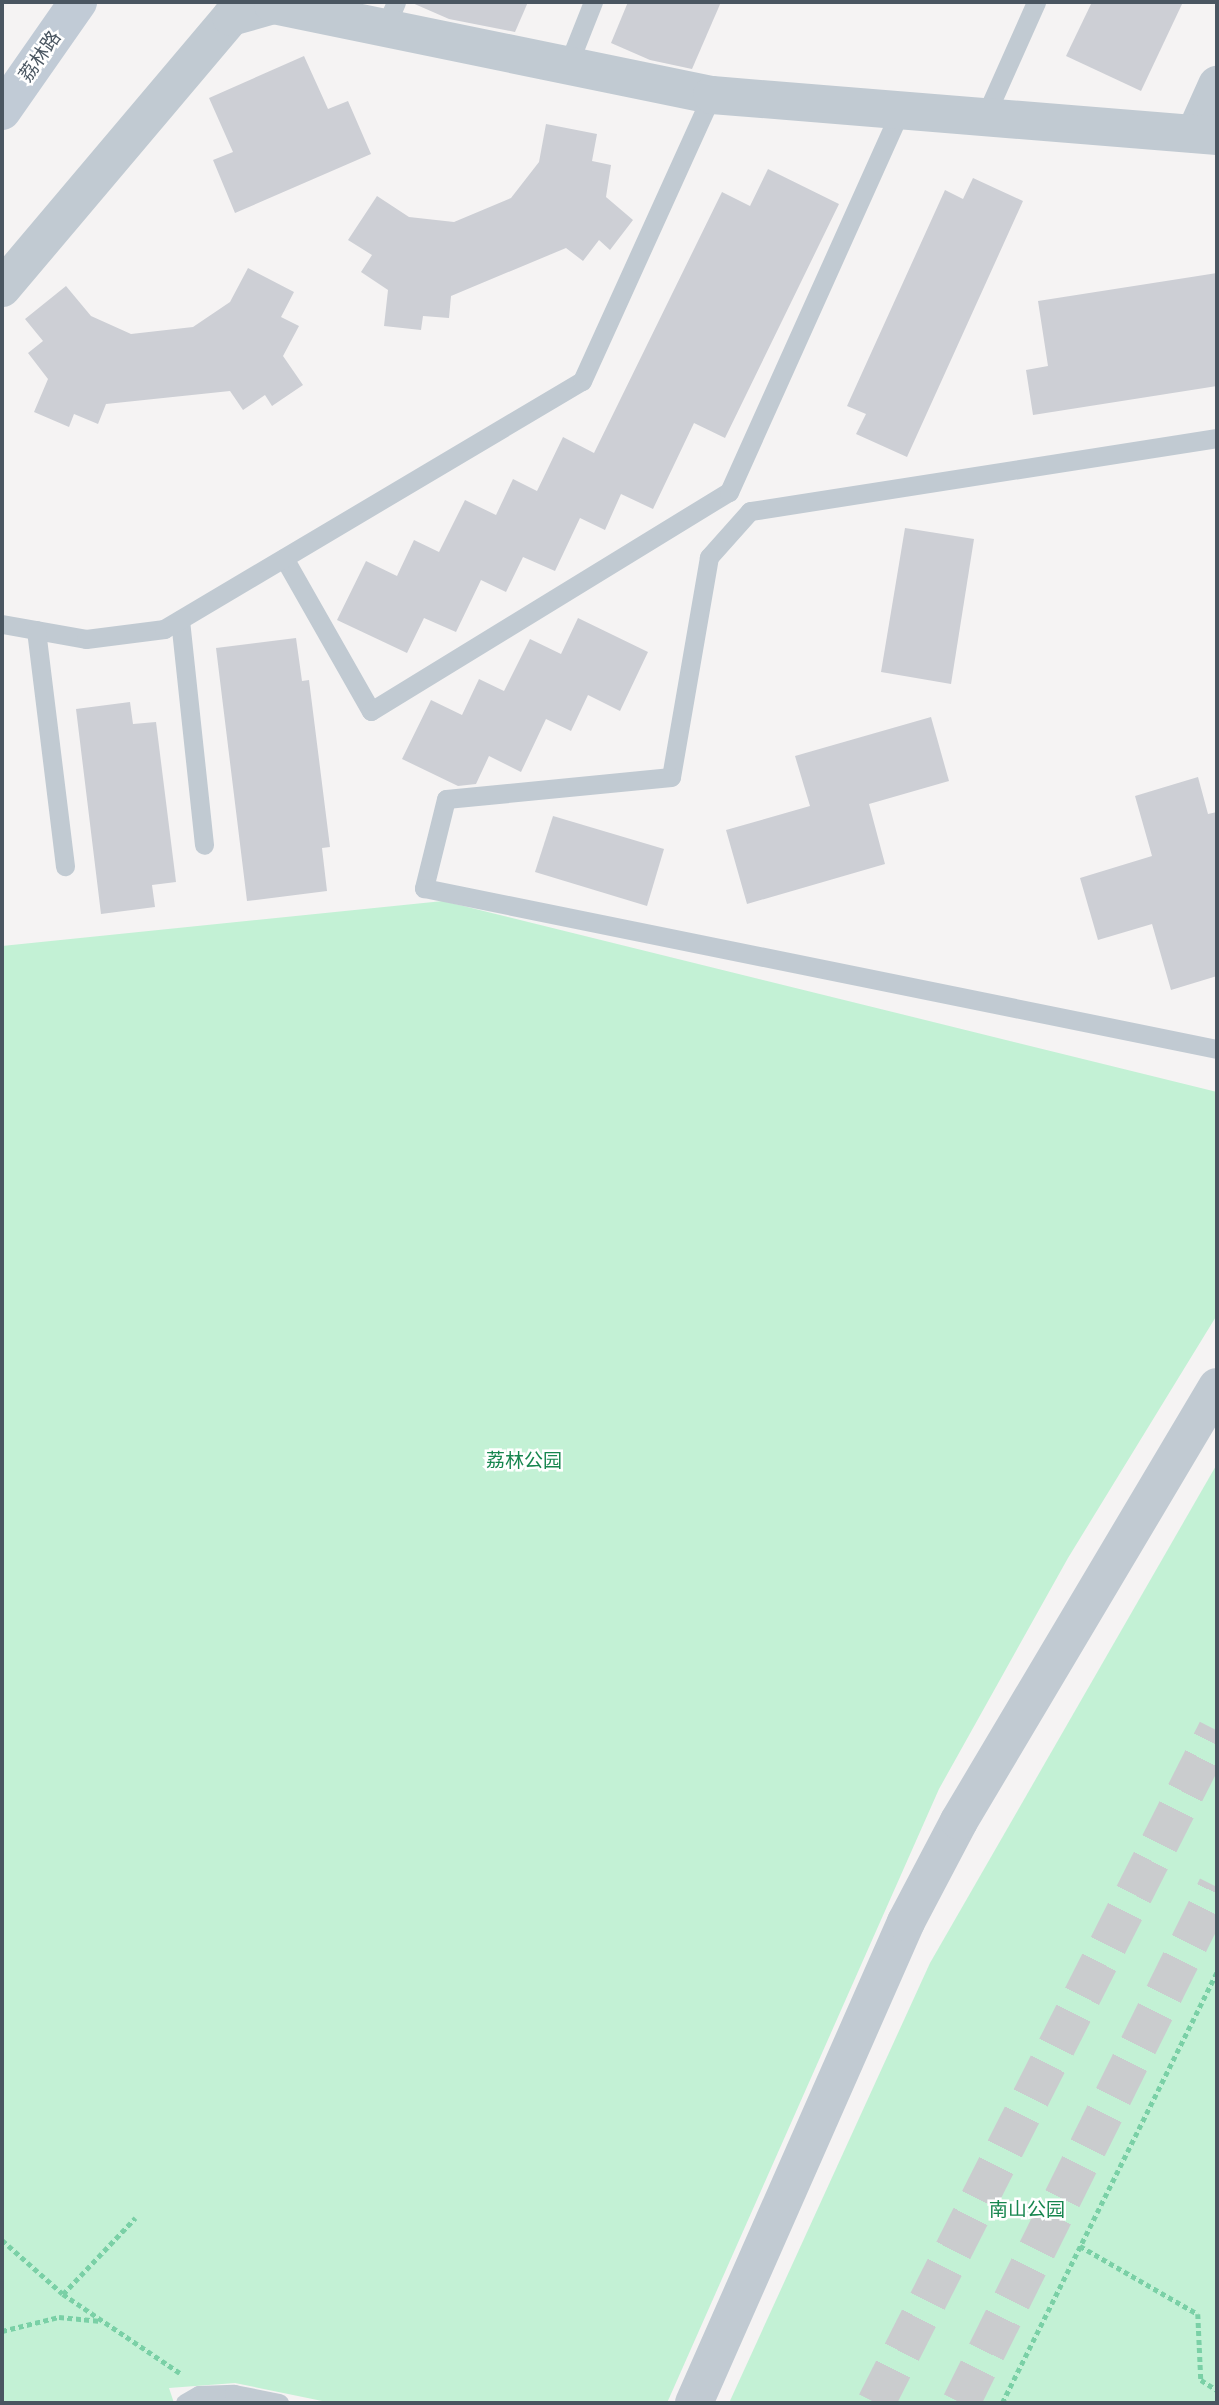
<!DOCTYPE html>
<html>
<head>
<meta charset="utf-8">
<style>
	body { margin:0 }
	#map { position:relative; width:1219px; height:2405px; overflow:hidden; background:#f5f3f3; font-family:"Nunito Sans","Noto Sans SC",sans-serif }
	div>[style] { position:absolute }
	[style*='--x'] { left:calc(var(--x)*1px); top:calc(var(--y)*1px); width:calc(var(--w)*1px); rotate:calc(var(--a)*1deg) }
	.green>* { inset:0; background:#c3f1d5 }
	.building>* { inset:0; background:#cdcfd5 }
	.highway-tunnel>* { height:38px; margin-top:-19px; transform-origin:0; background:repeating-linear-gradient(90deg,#caccce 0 38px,transparent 0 57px) }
	.path>* { height:4.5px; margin-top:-2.25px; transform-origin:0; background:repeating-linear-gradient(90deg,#7ad0a6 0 5px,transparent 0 8.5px) }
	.lane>* { height:19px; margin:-9.5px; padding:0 9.5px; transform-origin:9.5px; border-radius:9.5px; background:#c1cad2 }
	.street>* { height:38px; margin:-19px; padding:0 19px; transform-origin:19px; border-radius:19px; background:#c1cad2 }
	.secondary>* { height:38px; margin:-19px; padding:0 19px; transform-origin:19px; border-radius:19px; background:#c1cbd6 }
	span { translate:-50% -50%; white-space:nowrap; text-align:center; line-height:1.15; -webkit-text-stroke:5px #fff; paint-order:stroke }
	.street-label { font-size:19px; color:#4a5661 }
	.park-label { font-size:19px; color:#17864f }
	.frame { position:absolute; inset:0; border:4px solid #4a5661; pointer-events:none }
</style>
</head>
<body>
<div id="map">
	<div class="green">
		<i style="clip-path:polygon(443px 901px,1217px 1092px,1217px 1315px,1068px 1558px,939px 1789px,667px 2403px,332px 2403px,235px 2383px,169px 2388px,174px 2403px,2px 2403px,2px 946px)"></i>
		<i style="clip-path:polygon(1217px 1464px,1217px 2403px,729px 2403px,930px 1963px)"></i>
	</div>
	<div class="building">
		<i style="clip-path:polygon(410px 2px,528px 2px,515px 32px,449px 19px)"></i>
		<i style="clip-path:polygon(628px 2px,721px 2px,692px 69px,650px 60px,611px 43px)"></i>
		<i style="clip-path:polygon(1092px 2px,1183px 2px,1141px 91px,1066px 56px)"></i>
		<i style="clip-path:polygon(304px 56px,328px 109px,348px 101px,371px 154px,235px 213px,213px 160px,233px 152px,209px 98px)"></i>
		<i style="clip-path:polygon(546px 124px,597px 134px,592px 161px,611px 165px,606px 197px,633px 220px,610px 250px,599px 240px,583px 261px,566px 248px,451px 296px,449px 318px,423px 316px,421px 330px,384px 326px,388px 290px,361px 272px,372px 255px,348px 240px,377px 196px,409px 217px,454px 222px,511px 198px,539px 162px)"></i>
		<i style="clip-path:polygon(768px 169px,839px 204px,725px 438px,694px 423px,653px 509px,621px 494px,605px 530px,580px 518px,555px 571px,523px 557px,506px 592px,481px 580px,456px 632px,424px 618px,407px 653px,337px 620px,366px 561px,397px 576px,414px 540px,439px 552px,465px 500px,496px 515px,513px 479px,537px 491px,563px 437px,594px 453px,722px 192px,750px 206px)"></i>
		<i style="clip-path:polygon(973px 178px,1023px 201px,907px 457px,856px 434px,866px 414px,847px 406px,945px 190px,963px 199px)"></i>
		<i style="clip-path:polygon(248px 268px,294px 292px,281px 317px,299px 326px,283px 356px,303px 385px,272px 406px,265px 395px,243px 410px,230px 391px,106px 404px,98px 424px,74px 414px,69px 427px,34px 412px,48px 379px,28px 353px,43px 341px,25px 319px,66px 286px,91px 316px,131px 334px,193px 327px,230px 302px)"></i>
		<i style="clip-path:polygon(1217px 273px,1217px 386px,1033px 415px,1026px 370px,1048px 366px,1038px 301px)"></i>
		<i style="clip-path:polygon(905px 528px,974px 539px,951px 684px,881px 672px)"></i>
		<i style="clip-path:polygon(578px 618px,648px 652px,620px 711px,588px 695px,571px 731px,546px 719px,521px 772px,489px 756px,476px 784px,458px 786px,402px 759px,431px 700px,462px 715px,479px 679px,504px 691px,530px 639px,561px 654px)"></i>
		<i style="clip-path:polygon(296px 638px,302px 681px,309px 680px,330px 847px,322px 848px,327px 891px,247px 901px,216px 648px)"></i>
		<i style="clip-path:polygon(130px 702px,133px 724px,156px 722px,176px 882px,152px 885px,155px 907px,101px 914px,76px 709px)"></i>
		<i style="clip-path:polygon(931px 717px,949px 781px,869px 804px,885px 864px,747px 904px,726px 830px,810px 806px,795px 756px)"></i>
		<i style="clip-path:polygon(1198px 777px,1208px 814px,1217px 812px,1217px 976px,1171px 990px,1152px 924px,1098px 940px,1080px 878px,1152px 856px,1135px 796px)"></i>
		<i style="clip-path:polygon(553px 816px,664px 849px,647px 906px,535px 872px)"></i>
	</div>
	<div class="highway-tunnel">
		<i style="--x:876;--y:2403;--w:754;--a:-63.13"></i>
		<i style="--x:961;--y:2403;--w:576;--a:-63.61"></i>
	</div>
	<div class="path">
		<i style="--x:2;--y:2240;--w:81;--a:41.5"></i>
		<i style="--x:63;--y:2294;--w:141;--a:34"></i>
		<i style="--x:1080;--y:2246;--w:136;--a:30"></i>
		<i style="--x:1198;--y:2314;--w:66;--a:87.4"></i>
		<i style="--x:1201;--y:2380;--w:19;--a:32"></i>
		<i style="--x:63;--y:2294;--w:105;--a:-46.5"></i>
		<i style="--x:2;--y:2331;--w:59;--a:-13.8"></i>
		<i style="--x:59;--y:2317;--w:42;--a:5.4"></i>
		<i style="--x:1002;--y:2403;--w:483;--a:-63.5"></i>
	</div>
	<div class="lane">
		<i style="--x:385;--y:28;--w:28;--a:-67"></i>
		<i style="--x:568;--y:65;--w:68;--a:-68.4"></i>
		<i style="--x:984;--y:119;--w:128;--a:-66"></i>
		<i style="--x:1217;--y:438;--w:473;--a:171.1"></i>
		<i style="--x:750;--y:511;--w:62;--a:131.7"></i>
		<i style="--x:709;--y:557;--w:223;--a:99.8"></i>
		<i style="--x:671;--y:777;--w:226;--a:174.4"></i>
		<i style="--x:446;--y:799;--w:92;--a:103.9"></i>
		<i style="--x:424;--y:888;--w:809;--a:11.48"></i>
		<i style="--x:284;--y:558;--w:176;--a:60.4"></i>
		<i style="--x:371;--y:711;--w:420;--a:-31.5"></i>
		<i style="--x:729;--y:492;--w:418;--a:-65.8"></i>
		<i style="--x:180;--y:620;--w:226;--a:83.9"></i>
		<i style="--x:2;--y:624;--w:85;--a:10.1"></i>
		<i style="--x:86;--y:639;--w:79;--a:-7.3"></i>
		<i style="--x:164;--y:629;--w:486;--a:-30.7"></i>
		<i style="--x:582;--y:381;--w:314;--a:-65.6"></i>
		<i style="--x:36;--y:630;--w:238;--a:83"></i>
		<i style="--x:185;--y:2403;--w:16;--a:-30"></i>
		<i style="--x:199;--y:2395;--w:35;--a:-2"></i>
		<i style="--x:234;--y:2394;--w:46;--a:11.3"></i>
	</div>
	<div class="street">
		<i style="--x:1195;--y:134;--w:54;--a:-65.8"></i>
		<i style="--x:2;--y:288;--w:355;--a:-49.8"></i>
		<i style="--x:231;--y:17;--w:44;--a:-15.9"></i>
		<i style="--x:273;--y:5;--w:448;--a:11.6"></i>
		<i style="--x:712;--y:95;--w:507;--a:4.64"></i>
		<i style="--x:694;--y:2403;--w:526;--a:-66.21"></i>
		<i style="--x:906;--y:1922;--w:114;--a:-62.3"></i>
		<i style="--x:959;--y:1821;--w:505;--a:-59.27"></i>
	</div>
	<div class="secondary">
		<i style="--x:2;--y:111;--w:133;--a:-55.1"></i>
	</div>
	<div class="street-label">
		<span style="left:41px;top:57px;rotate:-55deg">荔林路</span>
	</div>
	<div class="park-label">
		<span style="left:524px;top:1462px">荔林公园</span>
		<span style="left:1027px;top:2211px">南山公园</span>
	</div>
	<div class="frame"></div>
</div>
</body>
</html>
